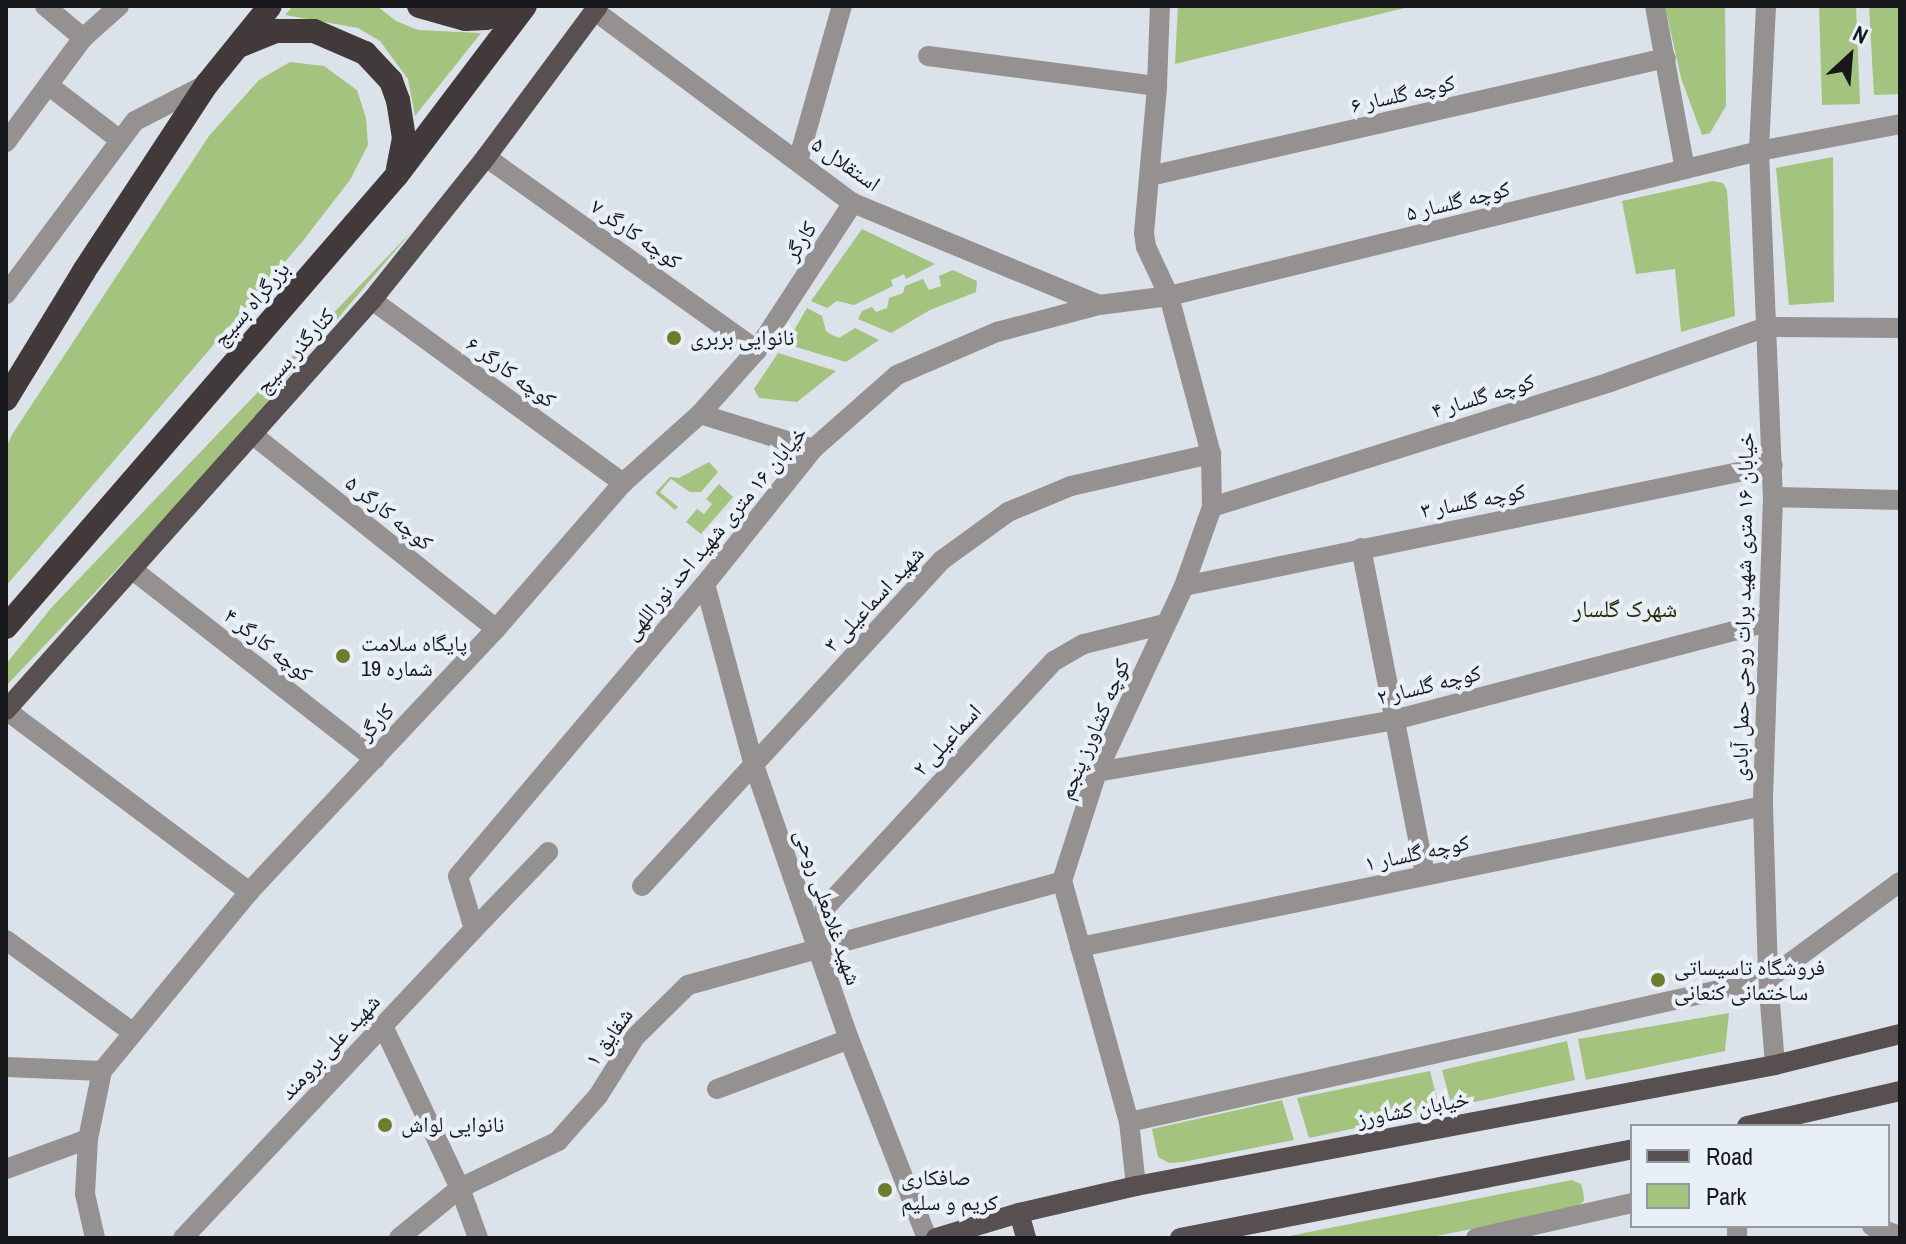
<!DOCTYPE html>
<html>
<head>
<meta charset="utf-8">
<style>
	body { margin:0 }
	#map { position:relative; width:1906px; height:1244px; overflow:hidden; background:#dbe2ea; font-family:"Archivo Narrow","Noto Naskh Arabic",sans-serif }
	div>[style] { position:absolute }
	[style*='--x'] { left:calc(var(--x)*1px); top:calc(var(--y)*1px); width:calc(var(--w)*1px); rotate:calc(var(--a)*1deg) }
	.green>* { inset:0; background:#a4c37f }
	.minor>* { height:20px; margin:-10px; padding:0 10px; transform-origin:10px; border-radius:10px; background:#959191 }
	.major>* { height:20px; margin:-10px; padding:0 10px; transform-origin:10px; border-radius:10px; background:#584f50 }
	.highway>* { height:24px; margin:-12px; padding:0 12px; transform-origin:12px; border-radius:12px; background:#42393a }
	.dots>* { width:22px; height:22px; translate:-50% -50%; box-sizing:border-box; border:4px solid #e8eff7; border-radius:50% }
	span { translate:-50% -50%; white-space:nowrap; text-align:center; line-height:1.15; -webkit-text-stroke:8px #e8eff7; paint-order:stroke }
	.street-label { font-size:22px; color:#16181b }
	.poi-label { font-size:22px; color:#16181b }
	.left { translate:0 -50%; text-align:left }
	.neighbourhood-label { font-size:24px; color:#272e06 }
	.frame { position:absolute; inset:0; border:8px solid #16181b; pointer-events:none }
	.legend { position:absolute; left:1630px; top:1124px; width:260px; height:104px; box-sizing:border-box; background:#e8eff7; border:2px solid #94999f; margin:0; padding:10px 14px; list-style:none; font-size:24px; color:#16181b }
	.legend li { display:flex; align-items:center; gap:16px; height:40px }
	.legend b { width:40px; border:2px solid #94999f }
	.north { position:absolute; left:1810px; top:16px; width:80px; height:80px; -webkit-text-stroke:6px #e8eff7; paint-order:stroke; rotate:26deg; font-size:22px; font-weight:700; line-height:32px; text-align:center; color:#16181b }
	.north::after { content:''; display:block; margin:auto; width:28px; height:36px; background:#16181b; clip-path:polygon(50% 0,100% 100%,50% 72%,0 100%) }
</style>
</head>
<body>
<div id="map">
	<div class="green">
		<i style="clip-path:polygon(293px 6px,377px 6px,396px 21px,418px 30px,481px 33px,415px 116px,408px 79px,380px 41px,358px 28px,285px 15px)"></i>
		<i style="clip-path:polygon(1178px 6px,1413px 6px,1175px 64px)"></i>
		<i style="clip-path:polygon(1665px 6px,1725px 6px,1726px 106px,1710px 133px,1702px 135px,1681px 78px)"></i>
		<i style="clip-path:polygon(1819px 6px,1856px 6px,1860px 104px,1822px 105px)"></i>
		<i style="clip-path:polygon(1869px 6px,1900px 6px,1900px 94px,1874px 95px)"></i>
		<i style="clip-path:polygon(290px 62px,324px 66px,357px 90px,366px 118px,368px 145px,350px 180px,302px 242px,6px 586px,6px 447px,13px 433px,209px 136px,259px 80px)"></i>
		<i style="clip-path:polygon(1833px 157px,1834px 302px,1789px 305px,1776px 168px)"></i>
		<i style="clip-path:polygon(1713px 181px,1723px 183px,1727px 190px,1735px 316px,1681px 332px,1675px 269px,1636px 274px,1622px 201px)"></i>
		<i style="clip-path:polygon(862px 229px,935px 264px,906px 279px,904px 274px,891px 280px,893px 286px,854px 305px,837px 301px,827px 308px,811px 301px)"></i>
		<i style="clip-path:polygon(412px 231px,192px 490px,6px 686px,6px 664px,52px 607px)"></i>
		<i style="clip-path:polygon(953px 270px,977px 281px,976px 292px,930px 310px,891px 333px,858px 319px,862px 311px,872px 307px,876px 312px,887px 308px,889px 298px,903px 293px,905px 286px,923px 279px,929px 290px,941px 286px,939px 276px)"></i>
		<i style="clip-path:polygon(807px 308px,822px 316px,826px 331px,832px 335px,839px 338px,855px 328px,879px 340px,846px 362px,786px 344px)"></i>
		<i style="clip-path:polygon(778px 353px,836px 371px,797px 402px,759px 398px,754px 389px)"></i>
		<i style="clip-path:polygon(709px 462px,718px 472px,701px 492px,690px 492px,671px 479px,660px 492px,678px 507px,675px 510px,655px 493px,670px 477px,679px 478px)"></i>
		<i style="clip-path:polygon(719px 484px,733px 497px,701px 534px,686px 522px,697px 509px,704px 514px,712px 504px,706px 499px)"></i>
		<i style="clip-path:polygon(1729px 1013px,1725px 1051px,1586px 1080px,1578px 1039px)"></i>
		<i style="clip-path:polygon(1567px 1041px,1575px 1080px,1452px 1107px,1442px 1070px)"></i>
		<i style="clip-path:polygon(1430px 1071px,1440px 1110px,1309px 1138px,1297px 1098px)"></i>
		<i style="clip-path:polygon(1282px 1100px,1294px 1140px,1183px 1162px,1169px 1163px,1158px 1157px,1152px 1129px)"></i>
		<i style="clip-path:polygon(1572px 1180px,1581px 1184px,1583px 1191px,1584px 1201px,1576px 1208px,1427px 1238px,1279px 1238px)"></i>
	</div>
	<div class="minor">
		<i style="--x:45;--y:6;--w:50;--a:40.1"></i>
		<i style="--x:1655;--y:6;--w:166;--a:79.6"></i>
		<i style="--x:1766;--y:6;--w:145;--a:92.8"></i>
		<i style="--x:1759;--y:151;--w:346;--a:87.7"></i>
		<i style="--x:1773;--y:497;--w:309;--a:91.9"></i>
		<i style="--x:1763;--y:806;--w:173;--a:88.3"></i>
		<i style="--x:1768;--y:979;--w:86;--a:85.3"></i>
		<i style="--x:595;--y:11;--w:322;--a:36.7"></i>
		<i style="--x:853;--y:203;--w:266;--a:22.5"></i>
		<i style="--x:928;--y:56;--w:231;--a:7.5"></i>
		<i style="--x:48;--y:85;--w:91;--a:37.4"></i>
		<i style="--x:6;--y:142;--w:129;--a:-53.5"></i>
		<i style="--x:83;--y:38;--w:48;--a:-41.6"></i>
		<i style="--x:486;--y:157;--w:333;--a:35.5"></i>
		<i style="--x:798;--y:161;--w:161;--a:-74.2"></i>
		<i style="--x:1150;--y:176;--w:529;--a:-12.88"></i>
		<i style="--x:6;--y:294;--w:216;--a:-53.3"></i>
		<i style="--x:135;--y:121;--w:81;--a:-27.2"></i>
		<i style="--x:372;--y:300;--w:311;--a:36.1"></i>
		<i style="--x:700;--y:414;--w:118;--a:17.2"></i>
		<i style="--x:252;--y:434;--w:312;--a:38.6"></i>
		<i style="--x:1773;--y:497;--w:127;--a:1.4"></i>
		<i style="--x:1212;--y:507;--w:417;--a:-17.4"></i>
		<i style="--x:1610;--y:382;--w:165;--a:-19.4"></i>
		<i style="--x:1766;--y:327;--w:134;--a:0.4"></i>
		<i style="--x:1361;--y:548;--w:333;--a:78.9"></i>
		<i style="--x:133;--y:570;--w:307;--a:38"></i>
		<i style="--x:705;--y:584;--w:188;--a:74.9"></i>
		<i style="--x:754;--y:765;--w:290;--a:70.9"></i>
		<i style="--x:849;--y:1039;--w:214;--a:68.6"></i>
		<i style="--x:1184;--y:586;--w:601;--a:-11.61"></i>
		<i style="--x:6;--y:710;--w:304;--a:36.8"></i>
		<i style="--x:1097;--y:772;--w:302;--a:-9.9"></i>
		<i style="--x:1394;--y:720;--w:386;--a:-14.7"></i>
		<i style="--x:642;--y:886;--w:443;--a:-47.4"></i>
		<i style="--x:942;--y:560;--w:82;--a:-36"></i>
		<i style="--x:1008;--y:512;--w:68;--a:-22.4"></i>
		<i style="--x:1071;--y:486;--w:144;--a:-12.9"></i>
		<i style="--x:474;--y:929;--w:107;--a:-46.1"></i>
		<i style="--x:6;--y:940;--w:156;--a:36.1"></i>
		<i style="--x:1080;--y:947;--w:697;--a:-11.66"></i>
		<i style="--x:817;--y:949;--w:42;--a:-79"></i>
		<i style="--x:825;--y:908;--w:337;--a:-47.2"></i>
		<i style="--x:1054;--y:661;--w:34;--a:-30"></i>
		<i style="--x:1084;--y:644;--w:83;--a:-13.9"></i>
		<i style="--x:383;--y:1026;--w:179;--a:64.6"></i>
		<i style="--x:460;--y:1188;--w:53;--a:70.2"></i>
		<i style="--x:6;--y:1067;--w:96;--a:2.4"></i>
		<i style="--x:717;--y:1089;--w:141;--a:-20.7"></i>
		<i style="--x:1129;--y:1122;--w:655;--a:-12.61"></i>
		<i style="--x:1768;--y:979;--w:164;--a:-36.3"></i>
		<i style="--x:6;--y:1169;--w:87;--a:-20.1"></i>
		<i style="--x:1136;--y:1186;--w:64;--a:-96.2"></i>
		<i style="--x:1129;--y:1122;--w:250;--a:-105.5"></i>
		<i style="--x:1062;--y:881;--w:114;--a:-72.2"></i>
		<i style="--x:1097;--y:772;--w:205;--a:-64.9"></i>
		<i style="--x:1184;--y:586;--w:84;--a:-70.5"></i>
		<i style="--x:1212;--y:507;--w:53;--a:-91.1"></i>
		<i style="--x:1211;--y:454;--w:163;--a:-104.9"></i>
		<i style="--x:1169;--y:296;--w:54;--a:-115.1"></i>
		<i style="--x:1146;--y:247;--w:14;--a:-98"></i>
		<i style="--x:1144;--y:233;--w:148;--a:-84.9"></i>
		<i style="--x:1157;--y:86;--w:80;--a:-87.9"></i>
		<i style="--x:1872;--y:1226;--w:30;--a:20"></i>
		<i style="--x:95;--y:1238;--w:45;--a:-102.8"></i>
		<i style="--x:85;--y:1194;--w:55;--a:-86.9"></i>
		<i style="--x:88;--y:1139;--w:69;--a:-78.4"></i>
		<i style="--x:102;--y:1071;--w:232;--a:-50.6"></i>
		<i style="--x:249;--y:892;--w:361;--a:-46.8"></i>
		<i style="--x:496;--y:629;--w:194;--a:-49"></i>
		<i style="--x:623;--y:483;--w:103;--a:-41.9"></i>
		<i style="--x:700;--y:414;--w:86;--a:-48.3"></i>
		<i style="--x:757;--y:350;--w:176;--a:-56.9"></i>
		<i style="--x:183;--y:1238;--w:424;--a:-46.7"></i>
		<i style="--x:474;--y:929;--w:55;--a:-106.8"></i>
		<i style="--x:458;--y:876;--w:382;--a:-49.8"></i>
		<i style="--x:705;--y:584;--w:173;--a:-51.3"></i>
		<i style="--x:813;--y:449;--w:112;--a:-41.4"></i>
		<i style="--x:897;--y:375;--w:109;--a:-23.3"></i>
		<i style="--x:997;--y:332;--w:106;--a:-14.8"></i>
		<i style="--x:1099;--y:305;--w:71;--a:-7.3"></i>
		<i style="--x:1169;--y:296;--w:608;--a:-13.81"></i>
		<i style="--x:1759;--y:151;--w:144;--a:-10.8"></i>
		<i style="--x:399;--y:1238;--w:79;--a:-39.3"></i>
		<i style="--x:460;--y:1188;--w:109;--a:-25.6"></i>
		<i style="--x:558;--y:1141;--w:60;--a:-48.4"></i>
		<i style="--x:598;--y:1096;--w:70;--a:-57.9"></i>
		<i style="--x:635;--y:1037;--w:74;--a:-44.5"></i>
		<i style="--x:688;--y:985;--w:388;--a:-15.5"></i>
		<i style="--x:1476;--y:1238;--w:160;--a:-12.6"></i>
		<i style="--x:1737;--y:1238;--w:12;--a:-90"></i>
	</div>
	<div class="major">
		<i style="--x:6;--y:710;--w:550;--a:-48.25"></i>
		<i style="--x:372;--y:300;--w:183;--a:-51.4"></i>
		<i style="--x:486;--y:157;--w:188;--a:-53.4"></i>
		<i style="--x:1747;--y:1126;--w:157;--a:-12.9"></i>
		<i style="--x:1019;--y:1213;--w:26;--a:74"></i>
		<i style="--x:936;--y:1238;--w:87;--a:-16.8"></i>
		<i style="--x:1019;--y:1213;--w:120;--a:-13"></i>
		<i style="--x:1136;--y:1186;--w:650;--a:-10.72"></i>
		<i style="--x:1775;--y:1065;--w:129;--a:-13.9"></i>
		<i style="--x:1180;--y:1238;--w:461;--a:-11.1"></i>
	</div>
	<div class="highway">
		<i style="--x:419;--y:6;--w:48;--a:15.8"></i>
		<i style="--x:465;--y:19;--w:21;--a:-3"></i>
		<i style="--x:486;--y:18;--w:38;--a:-18"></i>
		<i style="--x:241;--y:45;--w:38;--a:-22"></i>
		<i style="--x:276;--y:31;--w:38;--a:0"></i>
		<i style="--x:314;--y:31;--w:56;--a:23.3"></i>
		<i style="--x:365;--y:53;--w:38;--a:47"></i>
		<i style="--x:391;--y:81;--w:20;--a:70"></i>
		<i style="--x:398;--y:100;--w:38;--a:81"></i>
		<i style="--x:404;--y:138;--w:32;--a:101"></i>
		<i style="--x:6;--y:399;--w:150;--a:-58.6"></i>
		<i style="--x:84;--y:271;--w:224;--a:-56.7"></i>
		<i style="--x:207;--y:84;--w:100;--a:-51.1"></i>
		<i style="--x:6;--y:627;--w:598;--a:-49.14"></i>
		<i style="--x:397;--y:175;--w:212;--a:-52.9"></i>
	</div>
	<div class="dots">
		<i style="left:674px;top:338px;background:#6e7d2b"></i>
		<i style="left:343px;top:656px;background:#6e7d2b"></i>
		<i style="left:1658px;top:980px;background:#6e7d2b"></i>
		<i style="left:385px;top:1125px;background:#6e7d2b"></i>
		<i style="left:885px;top:1190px;background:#6e7d2b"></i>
	</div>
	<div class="street-label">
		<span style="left:1403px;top:94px;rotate:-13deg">کوچه گلسار ۶</span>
		<span style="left:846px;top:164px;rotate:35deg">استقلال ۵</span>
		<span style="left:1458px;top:201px;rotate:-14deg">کوچه گلسار ۵</span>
		<span style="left:636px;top:234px;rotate:35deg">کوچه کارگر ۷</span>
		<span style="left:800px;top:241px;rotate:-57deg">کارگر</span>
		<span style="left:251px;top:304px;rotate:-49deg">بزرگراه بسیج</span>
		<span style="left:295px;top:351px;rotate:-48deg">کنارگذر بسیج</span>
		<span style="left:511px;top:372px;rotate:36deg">کوچه کارگر ۶</span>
		<span style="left:1483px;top:396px;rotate:-17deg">کوچه گلسار ۴</span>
		<span style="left:1473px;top:501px;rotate:-11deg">کوچه گلسار ۳</span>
		<span style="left:389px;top:513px;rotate:39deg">کوچه کارگر ۵</span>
		<span style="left:715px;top:533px;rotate:-50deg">خیابان ۱۶ متری شهید احد نوراللهی</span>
		<span style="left:874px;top:599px;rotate:-47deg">شهید اسماعیلی ۳</span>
		<span style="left:1743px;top:607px;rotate:-89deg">خیابان ۱۶ متری شهید برات روحی حمل آبادی</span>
		<span style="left:268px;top:645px;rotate:38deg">کوچه کارگر ۴</span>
		<span style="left:1429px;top:685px;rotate:-14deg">کوچه گلسار ۲</span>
		<span style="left:376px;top:722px;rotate:-47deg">کارگر</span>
		<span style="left:1094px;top:729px;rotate:-67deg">کوچه کشاورز پنجم</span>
		<span style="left:947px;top:740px;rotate:-47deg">اسماعیلی ۲</span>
		<span style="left:1417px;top:853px;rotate:-12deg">کوچه گلسار ۱</span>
		<span style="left:828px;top:907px;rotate:71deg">شهید غلامعلی روحی</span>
		<span style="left:609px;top:1037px;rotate:-55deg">شقایق ۱</span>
		<span style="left:330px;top:1047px;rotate:-47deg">شهید علی برومند</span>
		<span style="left:1413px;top:1109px;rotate:-11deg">خیابان کشاورز</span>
	</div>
	<div class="poi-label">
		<span class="left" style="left:690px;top:338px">نانوایی بربری</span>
		<span class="left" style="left:361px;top:656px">پایگاه سلامت<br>شماره 19</span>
		<span class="left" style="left:1674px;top:980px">فروشگاه تاسیساتی<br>ساختمانی کنعانی</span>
		<span class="left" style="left:401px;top:1125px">نانوایی لواش</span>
		<span class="left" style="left:901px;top:1190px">صافکاری<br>کریم و سلیم</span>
	</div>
	<div class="neighbourhood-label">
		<span style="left:1625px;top:609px">شهرک گلسار</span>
	</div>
	<div class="frame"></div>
	<ul class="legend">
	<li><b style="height:10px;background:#584f50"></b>Road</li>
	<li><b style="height:22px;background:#a4c37f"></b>Park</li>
	</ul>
	<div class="north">N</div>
</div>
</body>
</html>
